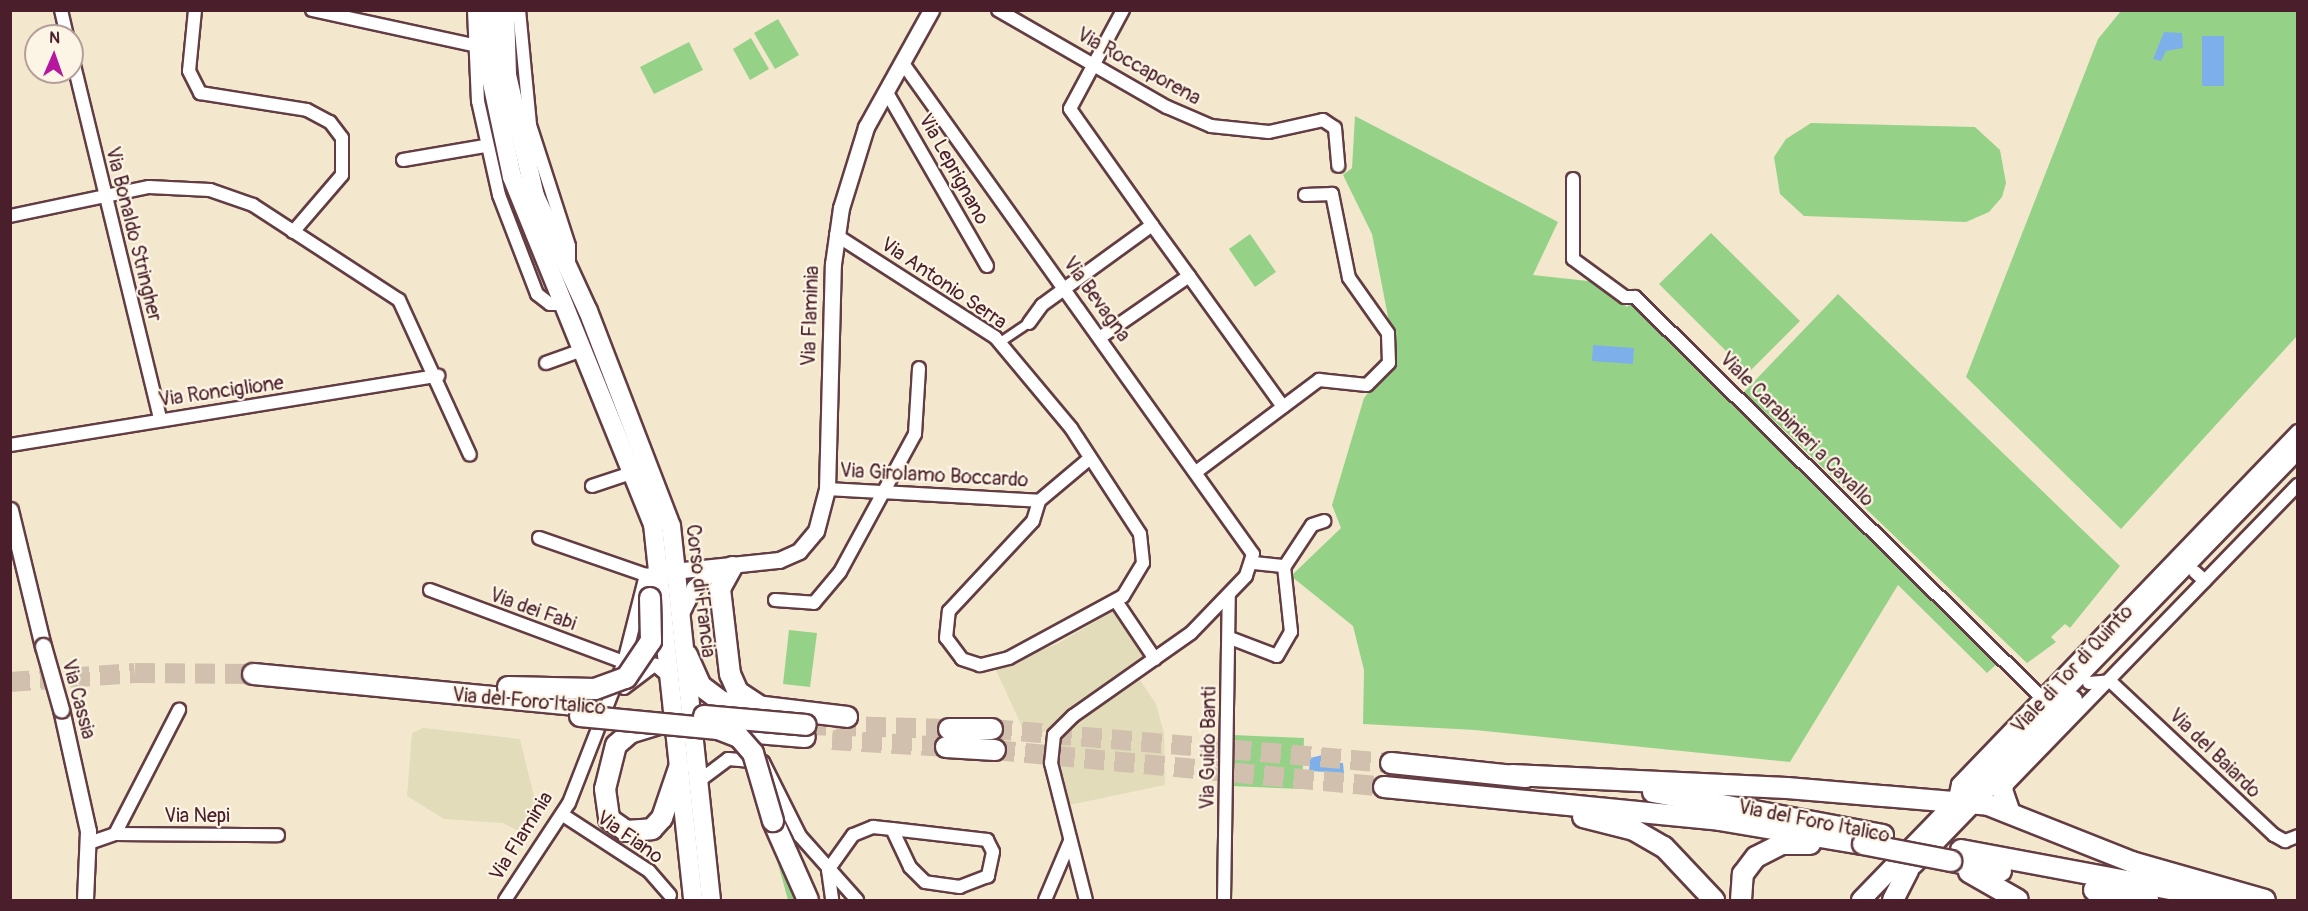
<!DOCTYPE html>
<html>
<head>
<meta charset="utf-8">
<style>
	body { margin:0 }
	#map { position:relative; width:2308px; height:911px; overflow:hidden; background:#f3e8ce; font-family:Pangolin,sans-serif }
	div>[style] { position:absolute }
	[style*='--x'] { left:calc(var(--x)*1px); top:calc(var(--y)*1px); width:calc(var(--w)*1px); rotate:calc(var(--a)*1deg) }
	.built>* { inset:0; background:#e2dcba }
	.green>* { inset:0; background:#95d287 }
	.water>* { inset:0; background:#7db0ea }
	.trunk-tunnel>* { height:20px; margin-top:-10px; transform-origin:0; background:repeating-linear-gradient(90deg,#d1c0ad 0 20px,transparent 0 30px) }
	.roads { filter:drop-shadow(2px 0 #633d43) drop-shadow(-2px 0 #633d43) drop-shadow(0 2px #633d43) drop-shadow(0 -2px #633d43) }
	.pedestrian>* { height:8px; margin:-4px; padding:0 4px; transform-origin:4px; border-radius:4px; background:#fff }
	.minor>* { height:12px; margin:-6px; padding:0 6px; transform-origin:6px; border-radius:6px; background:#fff }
	.tertiary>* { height:15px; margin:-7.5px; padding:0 7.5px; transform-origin:7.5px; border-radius:7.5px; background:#fff }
	.secondary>* { height:16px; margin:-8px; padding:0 8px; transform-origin:8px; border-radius:8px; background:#fff }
	.primary>* { height:18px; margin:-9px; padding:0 9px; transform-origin:9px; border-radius:9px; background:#fff }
	.trunk>* { height:20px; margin:-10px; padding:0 10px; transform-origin:10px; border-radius:10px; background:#fff }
	.bridges { filter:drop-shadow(2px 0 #633d43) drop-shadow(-2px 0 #633d43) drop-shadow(0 2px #633d43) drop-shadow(0 -2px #633d43) }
	.tertiary-bridge>* { height:15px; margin:-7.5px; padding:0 7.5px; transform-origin:7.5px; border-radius:7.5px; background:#fff }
	.trunk-bridge>* { height:20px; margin:-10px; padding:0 10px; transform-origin:10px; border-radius:10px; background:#fff }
	span { translate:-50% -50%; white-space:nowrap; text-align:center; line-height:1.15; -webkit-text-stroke:4.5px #fcf5e5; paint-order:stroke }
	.street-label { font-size:20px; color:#4a1f2b }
	.frame { position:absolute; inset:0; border:12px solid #4a1f2b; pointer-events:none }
	.north { position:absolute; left:24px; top:24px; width:60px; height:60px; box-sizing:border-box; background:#fcf5e5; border:2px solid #b59f9b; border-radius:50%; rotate:2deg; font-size:16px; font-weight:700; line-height:24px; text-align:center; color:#4a1f2b }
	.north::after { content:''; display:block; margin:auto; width:21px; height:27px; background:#b5179e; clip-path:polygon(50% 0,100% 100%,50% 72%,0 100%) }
</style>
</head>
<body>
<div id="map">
	<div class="built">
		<i style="clip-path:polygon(1113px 611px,1146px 662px,1029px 742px,995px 668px,1059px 643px)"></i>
		<i style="clip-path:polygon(1140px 680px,1156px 704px,1164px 733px,1165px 785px,1069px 805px,1057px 770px,1063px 731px)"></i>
		<i style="clip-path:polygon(423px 728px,520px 739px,538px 813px,522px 833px,503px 823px,444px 819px,407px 796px,412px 733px)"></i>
	</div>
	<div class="green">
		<i style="clip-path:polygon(2121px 11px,2297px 11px,2297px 336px,2121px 529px,1966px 377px,2098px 39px)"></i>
		<i style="clip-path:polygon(778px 19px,799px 55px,775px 69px,754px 33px)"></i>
		<i style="clip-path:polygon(751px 38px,769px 69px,750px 80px,733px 49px)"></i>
		<i style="clip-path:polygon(689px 42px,703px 70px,654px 94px,640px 67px)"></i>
		<i style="clip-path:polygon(1355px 116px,1558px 222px,1533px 275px,1597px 282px,1627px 307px,1632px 302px,1999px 662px,1987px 673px,1898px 585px,1790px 762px,1475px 730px,1363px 724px,1364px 670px,1353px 626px,1291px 576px,1341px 528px,1332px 505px,1364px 398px,1396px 358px,1372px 234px,1343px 175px,1352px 168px)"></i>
		<i style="clip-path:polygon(1811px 123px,1975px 127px,2000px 150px,2006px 183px,2002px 197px,1989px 212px,1966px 222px,1804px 216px,1780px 194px,1774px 157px,1786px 139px)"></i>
		<i style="clip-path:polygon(1711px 233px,1800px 321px,1748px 373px,1659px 284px)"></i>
		<i style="clip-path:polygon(1250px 234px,1276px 272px,1255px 287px,1229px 249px)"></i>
		<i style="clip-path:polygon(1838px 294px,2120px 566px,2070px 628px,2065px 624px,2051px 637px,2056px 642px,2027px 663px,1744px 392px)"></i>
		<i style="clip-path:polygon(789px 630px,817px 633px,810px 687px,783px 684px)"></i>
		<i style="clip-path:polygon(1233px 735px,1304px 738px,1302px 789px,1231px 786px)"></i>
		<i style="clip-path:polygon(770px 835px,802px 900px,788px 900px)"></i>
	</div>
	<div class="water">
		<i style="clip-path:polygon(2164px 32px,2182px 33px,2183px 48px,2166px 51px,2161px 61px,2153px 59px)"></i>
		<i style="clip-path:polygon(2202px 36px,2224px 36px,2224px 86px,2202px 86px)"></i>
		<i style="clip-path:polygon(1593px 345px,1634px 348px,1633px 364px,1592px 361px)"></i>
		<i style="clip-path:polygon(1331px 753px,1330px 762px,1343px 763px,1344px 773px,1309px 771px,1310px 758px)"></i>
	</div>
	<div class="trunk-tunnel">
		<i style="--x:10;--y:682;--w:125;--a:-4.1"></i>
		<i style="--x:135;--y:673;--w:118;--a:0.5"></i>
		<i style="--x:806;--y:725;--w:143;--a:1.6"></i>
		<i style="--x:992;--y:729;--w:400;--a:4.9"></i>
		<i style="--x:832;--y:740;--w:114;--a:3.5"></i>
		<i style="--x:995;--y:750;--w:391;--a:5.4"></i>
	</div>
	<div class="roads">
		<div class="pedestrian">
			<i style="--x:999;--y:343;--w:36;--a:-34"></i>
		</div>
		<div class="minor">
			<i style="--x:61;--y:10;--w:27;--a:77"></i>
			<i style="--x:195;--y:10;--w:61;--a:95.6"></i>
			<i style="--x:189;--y:71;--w:25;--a:63"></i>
			<i style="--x:200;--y:93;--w:108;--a:9"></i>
			<i style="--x:307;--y:110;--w:26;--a:28"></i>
			<i style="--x:330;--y:122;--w:20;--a:53"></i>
			<i style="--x:342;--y:138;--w:37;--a:90"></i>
			<i style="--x:342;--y:175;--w:75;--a:130.7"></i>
			<i style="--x:312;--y:10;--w:164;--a:12.3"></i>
			<i style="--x:474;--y:10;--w:91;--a:87.5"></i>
			<i style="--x:478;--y:101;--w:96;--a:77.4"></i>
			<i style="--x:499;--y:195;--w:106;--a:69"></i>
			<i style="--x:537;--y:294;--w:16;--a:38"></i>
			<i style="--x:550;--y:304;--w:16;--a:0"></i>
			<i style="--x:519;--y:10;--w:116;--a:84.5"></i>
			<i style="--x:530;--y:125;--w:127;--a:72.1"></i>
			<i style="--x:569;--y:246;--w:20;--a:90"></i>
			<i style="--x:998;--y:10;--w:195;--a:29.9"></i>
			<i style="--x:1167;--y:107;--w:48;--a:23.4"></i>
			<i style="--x:1211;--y:126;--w:58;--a:5.9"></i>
			<i style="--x:1269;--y:132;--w:55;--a:-12.5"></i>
			<i style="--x:1323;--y:120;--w:14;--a:34"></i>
			<i style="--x:1335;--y:128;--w:38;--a:85"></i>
			<i style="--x:1123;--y:10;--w:112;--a:118.2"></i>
			<i style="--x:1070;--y:109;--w:142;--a:54.7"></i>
			<i style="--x:72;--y:57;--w:373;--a:76.3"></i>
			<i style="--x:902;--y:62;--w:604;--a:54.5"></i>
			<i style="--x:1253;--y:554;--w:23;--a:108"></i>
			<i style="--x:1246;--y:576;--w:79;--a:134"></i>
			<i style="--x:1191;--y:633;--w:144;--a:144.9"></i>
			<i style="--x:1073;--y:716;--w:27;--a:135"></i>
			<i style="--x:1054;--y:735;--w:28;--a:96"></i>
			<i style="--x:1051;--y:763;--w:141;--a:75.7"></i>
			<i style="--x:886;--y:91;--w:202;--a:60"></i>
			<i style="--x:403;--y:160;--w:83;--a:-9.7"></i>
			<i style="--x:1573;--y:179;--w:80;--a:90"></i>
			<i style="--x:1573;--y:259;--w:64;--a:36.2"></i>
			<i style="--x:1625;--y:297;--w:10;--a:0"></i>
			<i style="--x:1635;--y:297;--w:571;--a:44.57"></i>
			<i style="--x:10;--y:216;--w:142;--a:-11.8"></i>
			<i style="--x:149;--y:187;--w:61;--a:2.8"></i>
			<i style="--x:210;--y:190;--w:46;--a:19.2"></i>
			<i style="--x:253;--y:205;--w:174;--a:33.1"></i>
			<i style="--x:399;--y:300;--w:170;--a:65.4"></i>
			<i style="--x:836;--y:235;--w:189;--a:32.7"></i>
			<i style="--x:995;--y:337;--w:119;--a:50.1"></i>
			<i style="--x:1071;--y:428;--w:126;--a:56.9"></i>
			<i style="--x:1140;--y:534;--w:29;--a:84"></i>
			<i style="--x:1143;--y:563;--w:39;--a:121"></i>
			<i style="--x:1123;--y:596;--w:130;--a:151.5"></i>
			<i style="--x:1009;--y:658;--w:30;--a:166"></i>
			<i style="--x:980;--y:665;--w:19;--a:-162"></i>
			<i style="--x:962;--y:659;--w:26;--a:-127"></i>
			<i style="--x:946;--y:638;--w:27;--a:-84"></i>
			<i style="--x:949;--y:611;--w:123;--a:-47"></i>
			<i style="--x:1033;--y:521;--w:21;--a:-73"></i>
			<i style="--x:1189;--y:276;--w:161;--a:54.3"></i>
			<i style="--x:1029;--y:323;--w:22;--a:-54"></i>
			<i style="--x:1042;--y:305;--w:136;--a:-36"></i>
			<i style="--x:1152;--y:225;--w:63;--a:54"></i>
			<i style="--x:1189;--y:276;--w:107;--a:145.3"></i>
			<i style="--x:546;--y:363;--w:41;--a:-19.7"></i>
			<i style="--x:10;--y:445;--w:434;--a:-9.2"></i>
			<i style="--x:1196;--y:472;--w:154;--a:-36.8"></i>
			<i style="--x:1319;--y:380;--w:48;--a:5.9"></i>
			<i style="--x:1367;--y:385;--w:31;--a:-45"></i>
			<i style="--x:1389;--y:363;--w:30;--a:-92"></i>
			<i style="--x:1388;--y:333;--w:67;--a:-125.3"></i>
			<i style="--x:1349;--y:278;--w:86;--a:-101.4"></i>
			<i style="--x:1332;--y:194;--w:27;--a:178"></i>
			<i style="--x:592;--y:486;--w:44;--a:-18.4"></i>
			<i style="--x:827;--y:489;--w:212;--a:3.2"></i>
			<i style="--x:1039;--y:501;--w:65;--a:-40"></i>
			<i style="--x:539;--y:538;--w:113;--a:19.1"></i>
			<i style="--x:1254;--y:563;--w:31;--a:6"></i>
			<i style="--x:1285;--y:566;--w:49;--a:-56.6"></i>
			<i style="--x:1312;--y:525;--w:13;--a:-18"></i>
			<i style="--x:2195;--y:572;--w:13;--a:42"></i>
			<i style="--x:430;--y:590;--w:207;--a:20.4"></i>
			<i style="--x:775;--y:600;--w:39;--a:4"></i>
			<i style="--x:814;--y:603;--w:40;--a:-50"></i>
			<i style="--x:840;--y:572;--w:157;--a:-61.5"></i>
			<i style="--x:915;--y:434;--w:66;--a:-86.5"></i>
			<i style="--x:1116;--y:601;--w:70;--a:56.1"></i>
			<i style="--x:1230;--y:638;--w:50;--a:21"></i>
			<i style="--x:1277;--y:656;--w:28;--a:-60"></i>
			<i style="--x:1291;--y:632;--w:66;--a:-96.1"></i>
			<i style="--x:2089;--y:683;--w:21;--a:-5"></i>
			<i style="--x:2110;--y:681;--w:225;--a:43.2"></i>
			<i style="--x:2274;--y:835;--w:13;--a:29"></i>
			<i style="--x:2285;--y:841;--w:14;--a:-21"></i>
			<i style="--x:624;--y:688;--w:39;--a:-37"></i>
			<i style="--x:655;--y:665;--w:17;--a:40"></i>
			<i style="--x:699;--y:781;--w:36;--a:-37"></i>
			<i style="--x:728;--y:759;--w:35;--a:5"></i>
			<i style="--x:763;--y:762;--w:83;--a:63.4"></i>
			<i style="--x:800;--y:836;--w:86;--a:48.3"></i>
			<i style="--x:2005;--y:787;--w:421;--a:-45.9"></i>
			<i style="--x:1954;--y:803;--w:19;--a:-78"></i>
			<i style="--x:1958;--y:784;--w:490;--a:-46.1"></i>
			<i style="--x:563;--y:815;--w:103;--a:33.1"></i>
			<i style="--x:649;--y:871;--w:32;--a:49"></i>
			<i style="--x:115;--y:834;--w:163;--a:0.4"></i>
			<i style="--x:89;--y:843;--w:28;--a:-19"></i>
			<i style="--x:115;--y:834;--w:140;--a:-62.7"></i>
			<i style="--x:828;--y:870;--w:43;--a:-54.5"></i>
			<i style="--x:853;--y:835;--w:22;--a:-22"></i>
			<i style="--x:873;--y:827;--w:19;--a:6"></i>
			<i style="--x:892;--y:829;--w:96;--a:6.6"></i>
			<i style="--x:987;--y:840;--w:13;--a:63"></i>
			<i style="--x:993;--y:852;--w:25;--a:102"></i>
			<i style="--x:988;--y:876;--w:30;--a:159"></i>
			<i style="--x:960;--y:887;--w:35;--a:-172"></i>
			<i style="--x:925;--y:882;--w:21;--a:-135"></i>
			<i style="--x:910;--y:867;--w:42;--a:-115.3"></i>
			<i style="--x:828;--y:870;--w:30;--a:82"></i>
			<i style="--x:505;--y:900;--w:116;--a:-56.6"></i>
			<i style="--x:569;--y:803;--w:151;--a:-68.7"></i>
			<i style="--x:624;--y:662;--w:90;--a:-75.8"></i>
			<i style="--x:646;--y:575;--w:13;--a:-9"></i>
			<i style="--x:1045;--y:900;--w:64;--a:-67"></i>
			<i style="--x:1224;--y:900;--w:304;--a:-89.1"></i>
		</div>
		<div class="tertiary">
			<i style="--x:10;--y:510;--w:140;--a:76.4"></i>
			<i style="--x:664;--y:572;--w:116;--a:-6"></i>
			<i style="--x:779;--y:560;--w:22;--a:-24"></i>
			<i style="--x:799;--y:551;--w:26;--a:-50"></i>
			<i style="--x:816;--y:531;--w:43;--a:-75.3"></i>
			<i style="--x:827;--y:489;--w:225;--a:-88.5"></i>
			<i style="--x:833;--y:264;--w:57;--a:-81.9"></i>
			<i style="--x:841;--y:208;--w:85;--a:-72.8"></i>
			<i style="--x:866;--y:127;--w:134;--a:-60.9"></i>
			<i style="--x:682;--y:611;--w:27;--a:-63"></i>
			<i style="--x:694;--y:587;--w:30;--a:-40"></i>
			<i style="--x:61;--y:709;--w:125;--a:77.5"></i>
			<i style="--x:88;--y:831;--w:69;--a:92.5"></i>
		</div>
		<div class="secondary">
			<i style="--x:476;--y:10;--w:21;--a:55"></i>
			<i style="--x:488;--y:27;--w:9;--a:-6"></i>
		</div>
		<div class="primary">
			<i style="--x:488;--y:10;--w:68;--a:87.5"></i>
			<i style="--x:491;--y:78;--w:101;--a:78"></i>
			<i style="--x:512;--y:177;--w:375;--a:67.9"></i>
			<i style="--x:653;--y:524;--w:378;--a:83.9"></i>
			<i style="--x:505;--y:10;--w:65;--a:88.2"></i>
			<i style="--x:507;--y:75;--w:124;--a:77"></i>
			<i style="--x:535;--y:196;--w:127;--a:65.3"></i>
			<i style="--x:588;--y:311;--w:230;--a:68.9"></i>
			<i style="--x:671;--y:526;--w:376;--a:83.9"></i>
			<i style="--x:1913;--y:865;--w:230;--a:-45.9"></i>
			<i style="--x:1861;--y:900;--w:628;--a:-45.9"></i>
		</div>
		<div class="trunk">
			<i style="--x:732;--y:567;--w:25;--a:119"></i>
			<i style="--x:720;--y:589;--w:86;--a:83.3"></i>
			<i style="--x:730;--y:674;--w:20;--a:66"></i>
			<i style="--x:738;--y:692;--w:24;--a:33"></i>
			<i style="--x:650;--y:598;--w:27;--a:-70"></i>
			<i style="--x:687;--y:655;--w:34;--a:66"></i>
			<i style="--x:701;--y:686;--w:26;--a:37"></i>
			<i style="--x:722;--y:702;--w:126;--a:6.8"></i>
			<i style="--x:253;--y:674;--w:335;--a:5.5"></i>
			<i style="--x:659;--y:724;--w:30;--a:163"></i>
			<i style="--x:630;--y:733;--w:18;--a:139"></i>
			<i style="--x:616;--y:745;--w:45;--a:104"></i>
			<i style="--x:605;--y:789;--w:30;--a:82"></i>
			<i style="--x:609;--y:819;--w:21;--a:35"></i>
			<i style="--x:626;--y:831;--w:26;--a:-4"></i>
			<i style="--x:652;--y:829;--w:15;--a:-48"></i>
			<i style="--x:662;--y:818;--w:53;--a:-71.2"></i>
			<i style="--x:949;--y:729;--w:43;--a:0"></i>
			<i style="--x:721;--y:730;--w:84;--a:4.8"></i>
			<i style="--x:946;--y:747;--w:49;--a:3.5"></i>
			<i style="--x:1391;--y:763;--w:135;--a:6"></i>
			<i style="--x:2006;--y:771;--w:19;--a:102"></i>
			<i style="--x:2002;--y:790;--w:21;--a:71"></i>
			<i style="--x:1512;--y:775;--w:275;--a:2.7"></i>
			<i style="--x:1787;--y:788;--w:202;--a:4.8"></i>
			<i style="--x:1988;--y:805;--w:155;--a:21.6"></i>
			<i style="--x:2132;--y:862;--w:138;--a:15.9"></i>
			<i style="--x:1384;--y:787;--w:337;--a:5.6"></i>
			<i style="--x:1719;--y:820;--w:146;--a:9.5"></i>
			<i style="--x:1653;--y:792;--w:234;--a:10.6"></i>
			<i style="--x:1583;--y:817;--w:53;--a:14.3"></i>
			<i style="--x:1634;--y:830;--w:34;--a:30"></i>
			<i style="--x:1664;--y:847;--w:73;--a:46.7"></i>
			<i style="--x:773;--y:821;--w:86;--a:66.1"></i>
			<i style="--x:1961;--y:850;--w:272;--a:10.6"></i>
			<i style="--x:1951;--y:861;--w:51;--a:11.3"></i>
			<i style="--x:1969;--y:872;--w:56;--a:29.7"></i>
			<i style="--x:2094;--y:890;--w:55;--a:10.5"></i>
			<i style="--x:1741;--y:900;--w:26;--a:-86"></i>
			<i style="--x:1743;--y:874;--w:21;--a:-53"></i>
			<i style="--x:1756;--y:857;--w:28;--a:-27"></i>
			<i style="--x:1781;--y:844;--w:29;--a:0"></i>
			<i style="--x:1893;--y:900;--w:34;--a:-63"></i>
		</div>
	</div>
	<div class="bridges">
		<div class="tertiary-bridge">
			<i style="--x:43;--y:646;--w:66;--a:74.1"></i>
		</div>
		<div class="trunk-bridge">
			<i style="--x:508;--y:687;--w:87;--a:1.3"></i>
			<i style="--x:595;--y:689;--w:33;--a:-20"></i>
			<i style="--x:626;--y:678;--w:45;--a:-56"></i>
			<i style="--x:651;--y:641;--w:43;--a:-91.3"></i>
			<i style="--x:580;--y:716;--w:139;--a:5.4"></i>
			<i style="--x:718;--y:729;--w:22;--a:21"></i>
			<i style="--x:739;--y:737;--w:21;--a:49"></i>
			<i style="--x:753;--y:753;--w:71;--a:73.6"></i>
			<i style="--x:704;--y:716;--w:102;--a:5"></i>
			<i style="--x:1863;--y:844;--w:90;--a:10.9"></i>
		</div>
	</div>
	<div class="street-label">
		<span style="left:1139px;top:66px;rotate:29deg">Via Roccaporena</span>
		<span style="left:954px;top:169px;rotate:61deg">Via Leprignano</span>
		<span style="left:134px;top:234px;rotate:76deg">Via Bonaldo Stringher</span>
		<span style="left:944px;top:283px;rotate:34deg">Via Antonio Serra</span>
		<span style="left:1097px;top:299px;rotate:54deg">Via Bevagna</span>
		<span style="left:810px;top:316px;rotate:-88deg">Via Flaminia</span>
		<span style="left:221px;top:391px;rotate:-8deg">Via Ronciglione</span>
		<span style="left:1797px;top:429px;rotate:45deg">Viale Carabinieri a Cavallo</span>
		<span style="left:934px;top:475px;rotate:3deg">Via Girolamo Boccardo</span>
		<span style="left:701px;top:591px;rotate:83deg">Corso di Francia</span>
		<span style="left:533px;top:609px;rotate:20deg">Via dei Fabi</span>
		<span style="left:2072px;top:669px;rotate:-47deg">Viale di Tor di Quinto</span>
		<span style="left:79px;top:699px;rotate:75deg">Via Cassia</span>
		<span style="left:529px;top:701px;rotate:5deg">Via del Foro Italico</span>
		<span style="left:1208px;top:748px;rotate:-89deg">Via Guido Banti</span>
		<span style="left:2215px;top:753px;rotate:44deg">Via del Baiardo</span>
		<span style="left:197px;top:815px">Via Nepi</span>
		<span style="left:1814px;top:821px;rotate:11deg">Via del Foro Italico</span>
		<span style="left:521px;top:836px;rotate:-58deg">Via Flaminia</span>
		<span style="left:630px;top:837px;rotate:35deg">Via Fiano</span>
	</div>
	<div class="frame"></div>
	<div class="north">N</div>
</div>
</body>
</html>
